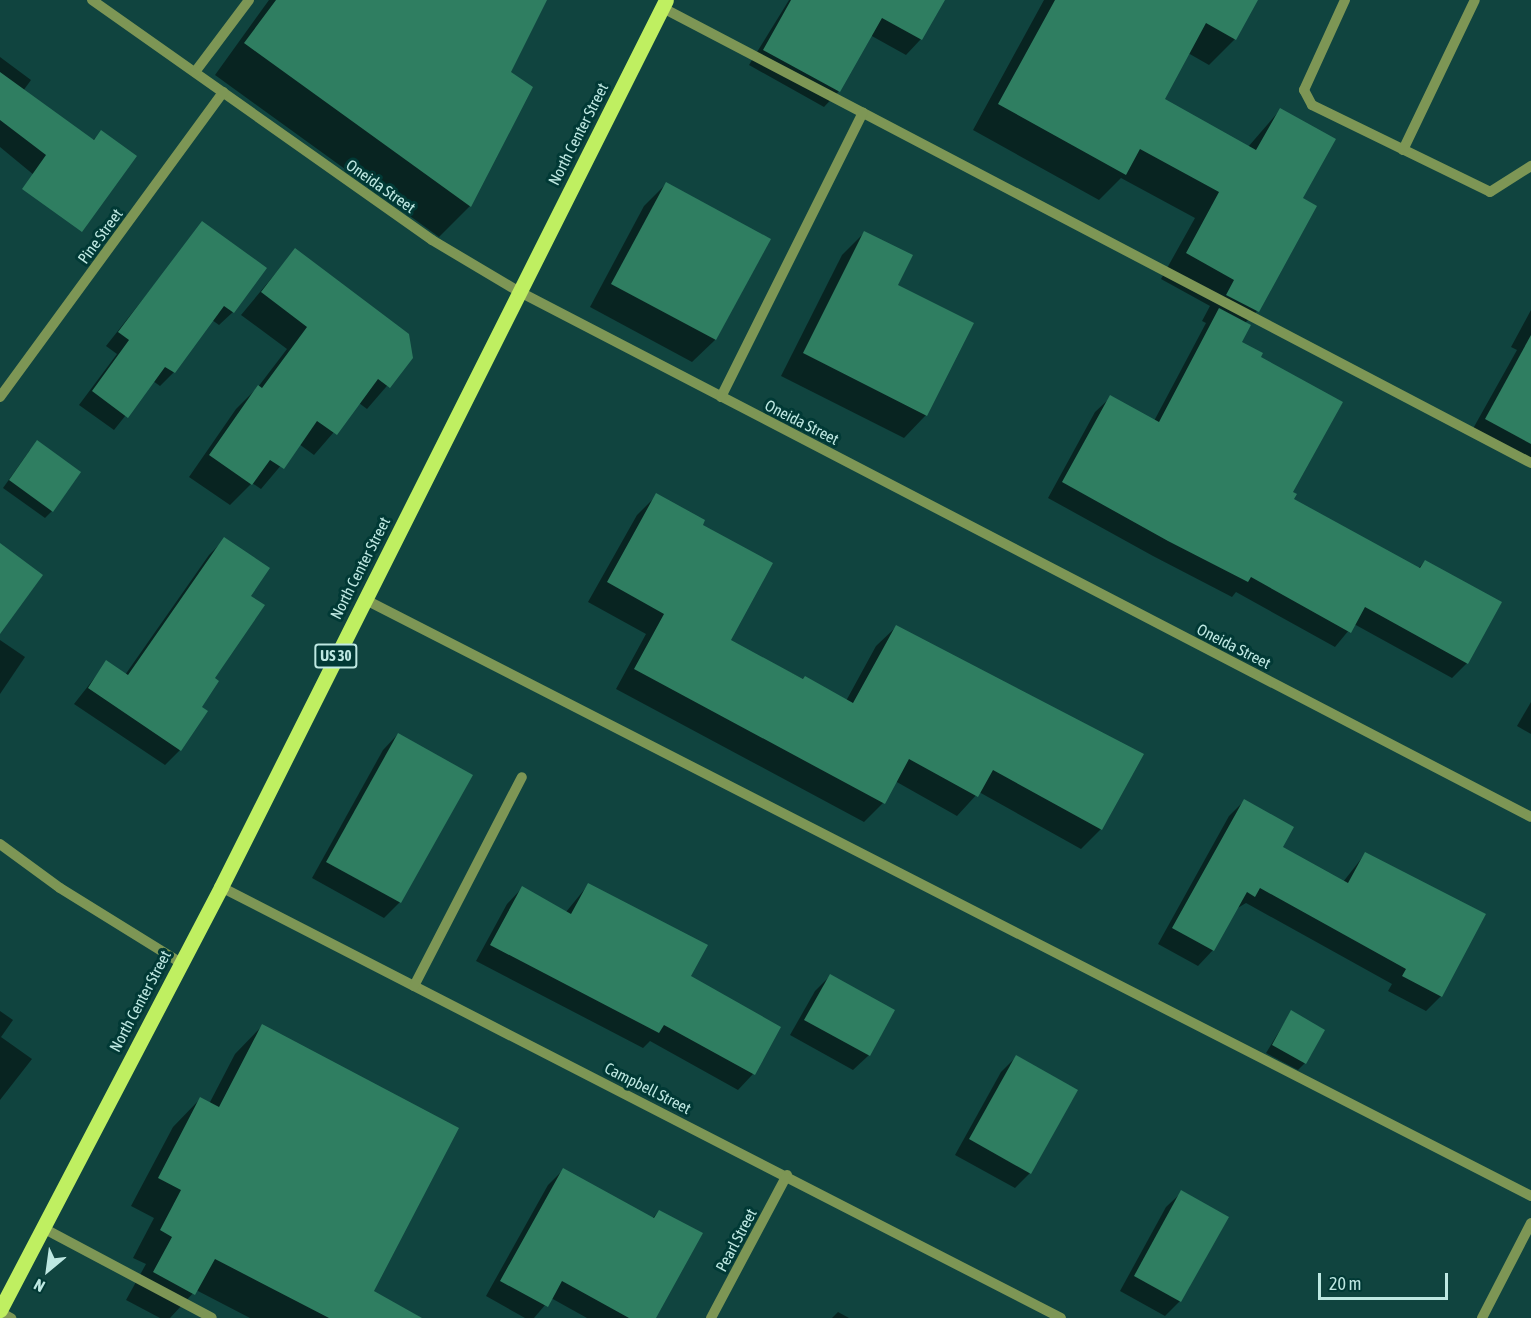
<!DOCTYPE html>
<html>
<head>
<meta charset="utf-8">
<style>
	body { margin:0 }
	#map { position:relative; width:1531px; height:1318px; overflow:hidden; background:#10443f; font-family:"Asap Condensed",sans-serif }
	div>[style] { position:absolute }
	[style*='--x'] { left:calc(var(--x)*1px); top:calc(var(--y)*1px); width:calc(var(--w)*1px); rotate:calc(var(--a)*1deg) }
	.shadow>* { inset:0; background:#0007 }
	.building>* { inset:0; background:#2f7e61 }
	.minor>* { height:10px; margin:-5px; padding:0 5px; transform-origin:5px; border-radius:5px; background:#7d9655 }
	.major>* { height:15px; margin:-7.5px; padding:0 7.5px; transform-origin:7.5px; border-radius:7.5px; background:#bfef61 }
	span { translate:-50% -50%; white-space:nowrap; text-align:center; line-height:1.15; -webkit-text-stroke:6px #013935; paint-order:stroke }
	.shield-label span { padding:2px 4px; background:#013935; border:2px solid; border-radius:4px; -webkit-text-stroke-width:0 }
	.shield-label { font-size:15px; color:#bee8e2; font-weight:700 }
	.street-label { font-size:16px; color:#bee8e2 }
	.north { position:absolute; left:18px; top:1240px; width:60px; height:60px; -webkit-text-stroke:4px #013935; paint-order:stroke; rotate:209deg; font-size:16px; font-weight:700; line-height:24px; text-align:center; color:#bee8e2 }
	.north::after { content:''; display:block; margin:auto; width:21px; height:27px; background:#bee8e2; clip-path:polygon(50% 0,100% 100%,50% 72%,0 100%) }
	.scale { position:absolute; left:1318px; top:1273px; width:130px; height:27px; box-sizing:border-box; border:3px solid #bee8e2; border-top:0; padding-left:8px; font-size:18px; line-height:21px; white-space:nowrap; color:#bee8e2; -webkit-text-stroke:4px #013935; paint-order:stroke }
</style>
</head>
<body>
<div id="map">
	<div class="shadow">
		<i style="clip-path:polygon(269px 0,546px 0,509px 72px,531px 88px,470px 206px,439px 237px,215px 75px)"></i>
		<i style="clip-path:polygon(789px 0,943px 0,921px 39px,906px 55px,870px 35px,839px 91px,824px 107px,749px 65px)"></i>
		<i style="clip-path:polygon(1044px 0,1257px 0,1235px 39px,1209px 65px,1188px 53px,1163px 99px,1248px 147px,1280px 110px,1301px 199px,1257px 311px,1245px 323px,1240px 342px,1258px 357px,1292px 499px,1418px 569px,1425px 561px,1467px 663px,1452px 678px,1354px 624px,1335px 647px,1236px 592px,1232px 597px,1153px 556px,1048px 498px,1095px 412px,1111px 397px,1154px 421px,1206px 323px,1202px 321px,1210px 306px,1161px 279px,1195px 218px,1121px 178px,1099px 200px,973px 130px)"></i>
		<i style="clip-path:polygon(0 57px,31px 80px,23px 91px,92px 141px,102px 132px,86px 218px,0 147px)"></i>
		<i style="clip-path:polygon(666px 184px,769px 240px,715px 340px,692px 362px,590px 307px,644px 206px)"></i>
		<i style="clip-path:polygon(203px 223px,233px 312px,219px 325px,212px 320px,174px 372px,160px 386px,153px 381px,114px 430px,79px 405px,117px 354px,106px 346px)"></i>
		<i style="clip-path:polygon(864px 233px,896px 285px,926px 415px,904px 438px,781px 376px,842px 255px)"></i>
		<i style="clip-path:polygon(295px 250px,411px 358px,367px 409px,359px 403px,314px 455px,299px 444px,261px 489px,252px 483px,230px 505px,189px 477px,236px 409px,258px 387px,287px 349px,241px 315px)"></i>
		<i style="clip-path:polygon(1531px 310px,1531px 468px,1470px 434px,1517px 350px,1511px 347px)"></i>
		<i style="clip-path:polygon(30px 450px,52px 511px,45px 518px,3px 488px)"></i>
		<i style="clip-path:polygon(657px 495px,701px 525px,729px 641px,846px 701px,876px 646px,896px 627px,1101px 829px,1081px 849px,979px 792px,957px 816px,895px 781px,883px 803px,864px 822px,616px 689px,646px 634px,588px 602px,637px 515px)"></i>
		<i style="clip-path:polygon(225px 539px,213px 679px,180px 750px,165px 765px,74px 704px,107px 662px,125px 675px,209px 555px)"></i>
		<i style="clip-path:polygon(0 640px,25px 657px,0 694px)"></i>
		<i style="clip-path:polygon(1531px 702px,1531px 734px,1517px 726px)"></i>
		<i style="clip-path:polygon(398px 734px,471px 775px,400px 902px,384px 918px,312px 878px,383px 750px)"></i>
		<i style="clip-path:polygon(1244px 801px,1281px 848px,1343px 882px,1365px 854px,1441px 996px,1426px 1011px,1388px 991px,1392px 984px,1246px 903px,1236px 909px,1213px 950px,1198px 966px,1158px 944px,1229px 816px)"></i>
		<i style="clip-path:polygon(588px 885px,688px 977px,779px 1027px,753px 1074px,738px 1090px,650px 1041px,643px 1048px,476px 961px,507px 904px,522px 888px,566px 912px)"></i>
		<i style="clip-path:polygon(830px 976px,869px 1055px,853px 1070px,790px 1035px,815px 991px)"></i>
		<i style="clip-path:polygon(0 1011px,13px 1020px,1px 1037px,32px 1059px,0 1100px)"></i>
		<i style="clip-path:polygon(1291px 1012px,1305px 1063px,1298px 1070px,1266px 1053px)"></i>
		<i style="clip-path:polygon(262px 1026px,372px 1292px,419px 1318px,250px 1318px,196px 1290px,170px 1318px,160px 1318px,126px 1300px,146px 1264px,133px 1258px,154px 1218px,131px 1206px,173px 1127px,200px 1099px,209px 1104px,235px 1054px)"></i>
		<i style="clip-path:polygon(1016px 1057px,1030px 1173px,1015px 1188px,955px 1155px,1001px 1072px)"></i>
		<i style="clip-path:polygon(563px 1170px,652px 1219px,659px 1211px,655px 1318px,587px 1318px,551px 1298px,534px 1318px,525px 1318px,486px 1296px,548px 1185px)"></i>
		<i style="clip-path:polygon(1182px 1192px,1180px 1301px,1165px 1316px,1120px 1291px,1166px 1207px)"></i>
		<i style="clip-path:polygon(838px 1312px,849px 1318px,832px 1318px)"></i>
	</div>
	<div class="building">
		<i style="clip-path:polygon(276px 0,547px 0,511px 72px,533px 87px,471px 207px,244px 43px)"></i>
		<i style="clip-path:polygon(791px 0,945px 0,922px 40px,882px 18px,840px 92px,763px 50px)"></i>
		<i style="clip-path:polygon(1055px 0,1258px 0,1236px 40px,1206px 23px,1165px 99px,1256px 150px,1280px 108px,1336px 139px,1303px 198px,1317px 206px,1259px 312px,1226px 295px,1234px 280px,1186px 253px,1219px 192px,1140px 149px,1126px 175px,998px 104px)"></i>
		<i style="clip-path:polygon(0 72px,94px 140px,101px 130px,137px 156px,82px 232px,22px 189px,46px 155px,0 120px)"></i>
		<i style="clip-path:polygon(666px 182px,771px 239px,716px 340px,611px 284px)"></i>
		<i style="clip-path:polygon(202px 221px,267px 268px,234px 313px,224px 306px,175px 373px,165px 367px,128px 418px,92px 391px,129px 340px,118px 332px)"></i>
		<i style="clip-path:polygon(864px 231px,913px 255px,898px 285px,974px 323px,927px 416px,803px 353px)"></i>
		<i style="clip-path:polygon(295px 248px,409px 334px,413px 358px,390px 388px,378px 379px,337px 435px,317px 421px,284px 469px,270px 460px,252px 485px,209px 455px,258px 385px,262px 388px,307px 327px,261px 292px)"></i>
		<i style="clip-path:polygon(1219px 308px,1251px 325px,1242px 342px,1263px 353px,1261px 357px,1343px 402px,1293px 492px,1297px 494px,1294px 499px,1420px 568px,1425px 560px,1502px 602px,1468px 664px,1365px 607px,1351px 633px,1251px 577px,1248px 582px,1168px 541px,1062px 482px,1110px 395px,1159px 422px)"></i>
		<i style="clip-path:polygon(1531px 335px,1531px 444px,1485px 419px)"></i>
		<i style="clip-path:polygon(37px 440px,81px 472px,53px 512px,9px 480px)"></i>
		<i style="clip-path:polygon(656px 493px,705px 520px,703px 525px,773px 563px,731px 640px,803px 679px,805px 676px,853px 703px,896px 625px,1144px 754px,1102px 830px,993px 770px,978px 797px,909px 759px,885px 804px,634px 669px,664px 614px,607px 582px)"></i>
		<i style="clip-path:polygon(224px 537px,270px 568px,251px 596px,265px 605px,215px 678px,219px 681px,202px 707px,208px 711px,181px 751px,88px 688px,106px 660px,128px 675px)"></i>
		<i style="clip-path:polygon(0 543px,43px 575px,0 634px)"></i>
		<i style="clip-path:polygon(398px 733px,473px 775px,401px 903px,326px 862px)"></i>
		<i style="clip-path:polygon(1244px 799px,1294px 827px,1283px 847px,1348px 883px,1365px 852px,1486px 914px,1442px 997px,1402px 976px,1406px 969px,1260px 888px,1255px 897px,1247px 892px,1214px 951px,1172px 928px)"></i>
		<i style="clip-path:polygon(588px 883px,708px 945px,691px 976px,781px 1027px,755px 1075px,664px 1025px,659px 1033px,490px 945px,522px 886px,571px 914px)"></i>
		<i style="clip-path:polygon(830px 974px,895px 1010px,870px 1056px,804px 1020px)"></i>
		<i style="clip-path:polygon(1291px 1010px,1325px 1030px,1306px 1064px,1272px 1045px)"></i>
		<i style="clip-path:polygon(262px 1024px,459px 1128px,374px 1291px,422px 1318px,329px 1318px,215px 1259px,195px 1295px,153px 1272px,172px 1237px,160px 1230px,181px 1190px,158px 1178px,200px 1097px,219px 1107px)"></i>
		<i style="clip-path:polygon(1016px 1055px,1078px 1090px,1031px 1174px,969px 1139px)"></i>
		<i style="clip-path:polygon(563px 1168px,654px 1218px,659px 1210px,703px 1233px,656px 1318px,629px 1318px,562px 1281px,548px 1307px,500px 1281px)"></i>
		<i style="clip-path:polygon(1181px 1190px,1229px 1217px,1181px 1302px,1134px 1276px)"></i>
	</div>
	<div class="minor">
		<i style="--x:92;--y:0;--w:416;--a:35.2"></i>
		<i style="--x:432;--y:240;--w:100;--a:30.7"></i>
		<i style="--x:518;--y:291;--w:1141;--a:27.44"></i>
		<i style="--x:1345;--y:0;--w:99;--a:114.5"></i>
		<i style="--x:1304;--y:90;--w:17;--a:62"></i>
		<i style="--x:1312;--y:105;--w:198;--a:26"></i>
		<i style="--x:1490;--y:192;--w:49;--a:-32.4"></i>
		<i style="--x:663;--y:8;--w:980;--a:27.66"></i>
		<i style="--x:195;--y:72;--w:90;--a:-53.1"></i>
		<i style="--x:1403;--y:150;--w:166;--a:-64.4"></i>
		<i style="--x:0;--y:397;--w:378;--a:-53.8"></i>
		<i style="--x:721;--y:397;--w:318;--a:-63.5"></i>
		<i style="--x:364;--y:599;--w:1311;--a:27.09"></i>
		<i style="--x:0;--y:844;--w:74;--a:36.3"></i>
		<i style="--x:60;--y:888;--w:142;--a:31.8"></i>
		<i style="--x:221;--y:887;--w:944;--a:27.16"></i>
		<i style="--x:414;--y:986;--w:235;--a:-62.7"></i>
		<i style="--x:43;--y:1228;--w:191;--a:28"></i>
		<i style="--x:0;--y:1312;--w:13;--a:29"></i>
		<i style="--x:711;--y:1318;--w:162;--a:-62"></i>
		<i style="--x:1482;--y:1318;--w:107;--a:-62.7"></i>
	</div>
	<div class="major">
		<i style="--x:0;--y:1310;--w:477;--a:-62.4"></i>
		<i style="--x:221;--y:887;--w:992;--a:-63.36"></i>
	</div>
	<div class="shield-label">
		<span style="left:336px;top:656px">US 30</span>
	</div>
	<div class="street-label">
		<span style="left:578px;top:134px;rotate:-63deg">North Center Street</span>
		<span style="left:381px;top:186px;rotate:35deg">Oneida Street</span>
		<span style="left:100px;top:236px;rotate:-54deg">Pine Street</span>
		<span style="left:802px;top:422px;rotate:27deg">Oneida Street</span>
		<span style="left:360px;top:568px;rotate:-63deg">North Center Street</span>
		<span style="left:1234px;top:646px;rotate:27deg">Oneida Street</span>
		<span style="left:140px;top:1001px;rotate:-62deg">North Center Street</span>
		<span style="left:648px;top:1088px;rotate:27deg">Campbell Street</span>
		<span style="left:736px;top:1240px;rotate:-62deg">Pearl Street</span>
	</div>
	<div class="north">N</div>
	<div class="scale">20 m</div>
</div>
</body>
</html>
